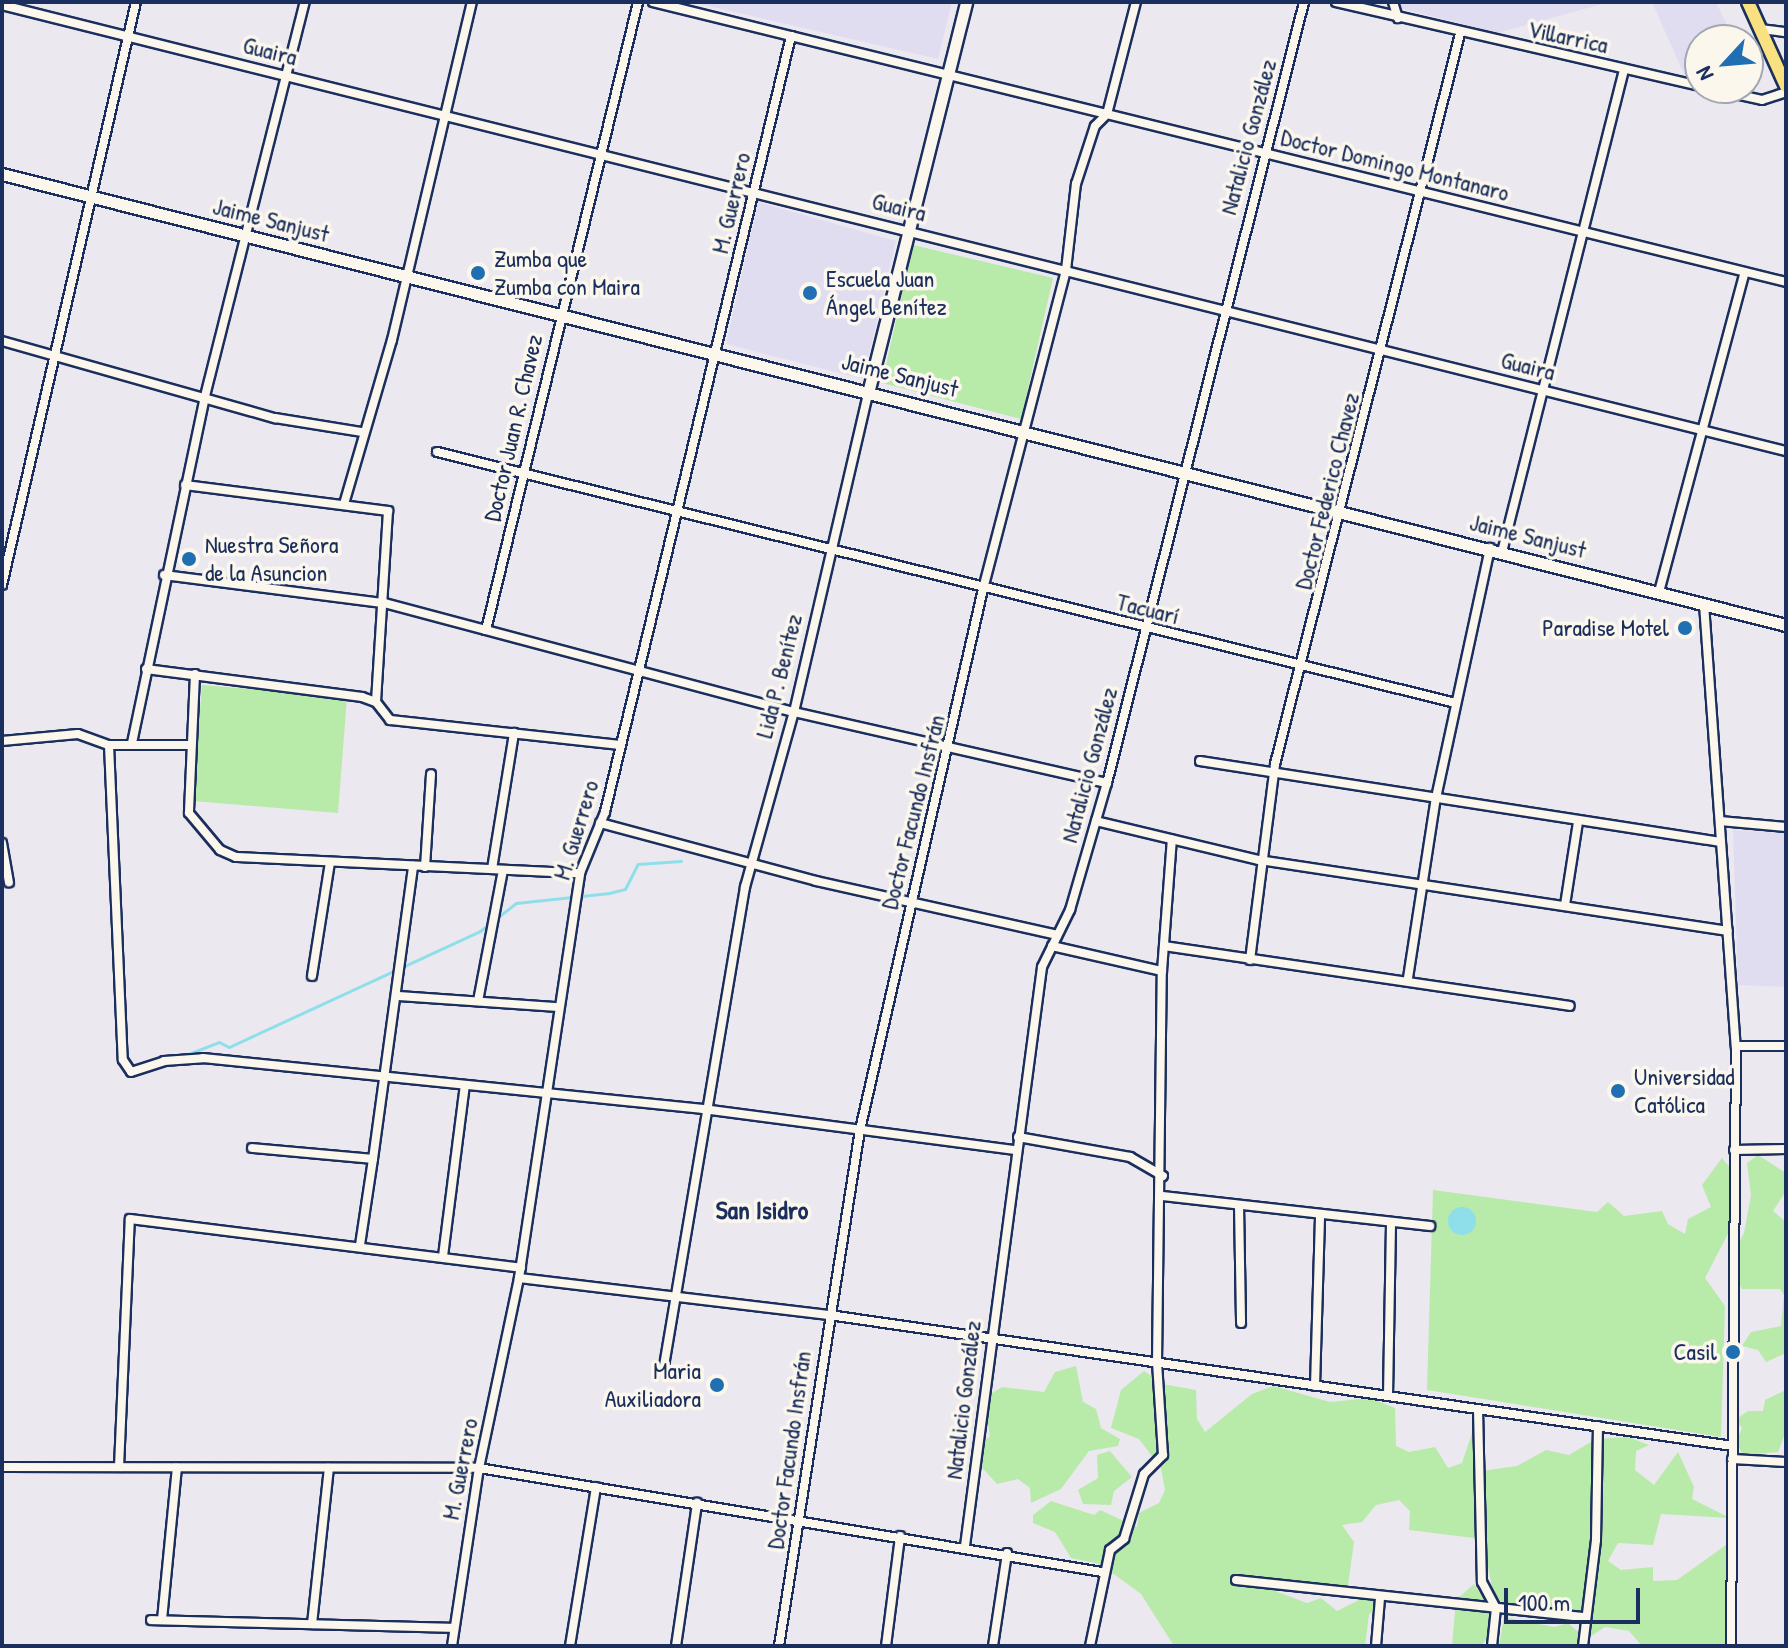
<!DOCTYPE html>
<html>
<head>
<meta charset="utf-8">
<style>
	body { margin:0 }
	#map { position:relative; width:1788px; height:1648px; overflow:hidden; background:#ece8ef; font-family:"Patrick Hand",sans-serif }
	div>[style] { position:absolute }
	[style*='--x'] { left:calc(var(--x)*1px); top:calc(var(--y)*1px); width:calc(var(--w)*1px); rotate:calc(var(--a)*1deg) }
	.built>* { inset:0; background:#e1ddf1 }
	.green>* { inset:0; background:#b8eaaa }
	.water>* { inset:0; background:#8fdfea }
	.round { border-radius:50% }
	.stream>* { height:3px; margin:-1.5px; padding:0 1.5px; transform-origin:1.5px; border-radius:1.5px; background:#8fdfea }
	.roads { filter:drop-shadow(2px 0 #1b2f5e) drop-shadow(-2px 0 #1b2f5e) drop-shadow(0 2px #1b2f5e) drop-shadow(0 -2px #1b2f5e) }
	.street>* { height:8px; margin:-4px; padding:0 4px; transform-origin:4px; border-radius:4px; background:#fbf7ec }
	.secondary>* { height:11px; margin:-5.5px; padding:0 5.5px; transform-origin:5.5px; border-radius:5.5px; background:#fbf7ec }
	.primary>* { height:12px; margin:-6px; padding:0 6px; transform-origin:6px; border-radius:6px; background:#f9e181 }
	.dots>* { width:22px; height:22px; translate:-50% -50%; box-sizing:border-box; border:4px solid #fbf7ec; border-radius:50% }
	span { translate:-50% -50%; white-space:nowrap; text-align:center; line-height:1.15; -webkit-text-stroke:7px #fbf7ec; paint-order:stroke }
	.street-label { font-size:24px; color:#1b2f5e }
	.poi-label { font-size:24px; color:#1b2f5e }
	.left { translate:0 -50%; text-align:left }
	.right { translate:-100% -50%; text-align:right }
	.neighbourhood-label { font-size:26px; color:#1b2f5e; font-weight:700 }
	.frame { position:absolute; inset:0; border:4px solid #1b2f5e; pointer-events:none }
	.north { position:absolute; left:1684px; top:24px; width:80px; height:80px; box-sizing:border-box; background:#fbf7ec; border:2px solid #a1a7b3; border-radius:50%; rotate:244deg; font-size:22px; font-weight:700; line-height:32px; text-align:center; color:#1b2f5e }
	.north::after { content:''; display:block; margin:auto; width:28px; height:36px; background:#1f6fb2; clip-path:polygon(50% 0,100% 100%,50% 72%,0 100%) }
	.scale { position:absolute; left:1504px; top:1588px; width:136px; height:36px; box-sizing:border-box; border:4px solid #1b2f5e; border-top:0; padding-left:10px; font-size:24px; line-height:28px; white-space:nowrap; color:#1b2f5e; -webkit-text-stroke:6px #fbf7ec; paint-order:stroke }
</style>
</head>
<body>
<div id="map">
	<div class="built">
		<i style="clip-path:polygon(691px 2px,952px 2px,938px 59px)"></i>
		<i style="clip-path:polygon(1399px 2px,1610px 2px,1497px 33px,1400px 8px)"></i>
		<i style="clip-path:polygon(1652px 2px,1716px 2px,1734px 40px,1700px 40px,1700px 82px,1686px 79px)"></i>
		<i style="clip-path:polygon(758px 202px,896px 241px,863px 379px,726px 344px)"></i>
		<i style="clip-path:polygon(1733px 830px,1786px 833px,1786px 987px,1738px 985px)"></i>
	</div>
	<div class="green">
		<i style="clip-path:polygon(913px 245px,1053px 278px,1021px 419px,882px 383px)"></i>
		<i style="clip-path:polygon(202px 685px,347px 697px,338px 813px,193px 801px)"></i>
		<i style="clip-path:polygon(1758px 1155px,1786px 1173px,1786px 1191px,1773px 1211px,1786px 1222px,1786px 1367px,1784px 1354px,1766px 1362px,1758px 1350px,1742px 1346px,1751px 1332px,1781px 1326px,1784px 1295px,1780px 1289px,1742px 1289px,1728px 1264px,1744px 1233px,1751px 1195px,1747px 1163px)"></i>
		<i style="clip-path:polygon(1722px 1158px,1732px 1170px,1731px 1228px,1705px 1278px,1725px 1306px,1721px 1437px,1427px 1390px,1433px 1190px,1597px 1212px,1608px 1202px,1624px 1216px,1662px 1211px,1668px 1224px,1685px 1234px,1688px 1219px,1711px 1207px,1702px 1185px)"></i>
		<i style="clip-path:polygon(1076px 1366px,1083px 1402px,1096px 1409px,1101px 1428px,1120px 1439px,1118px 1446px,1089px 1451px,1061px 1489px,1031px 1503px,1030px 1488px,1018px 1479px,997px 1484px,977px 1462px,979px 1447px,990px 1436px,984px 1398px,1002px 1387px,1044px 1392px,1055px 1372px)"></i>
		<i style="clip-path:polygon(1144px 1371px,1162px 1384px,1196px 1390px,1197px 1419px,1205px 1432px,1252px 1394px,1273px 1386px,1330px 1402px,1370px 1398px,1395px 1408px,1396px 1446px,1409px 1452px,1435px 1447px,1448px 1468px,1462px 1463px,1473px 1430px,1473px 1463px,1482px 1471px,1517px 1466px,1546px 1450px,1569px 1455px,1596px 1439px,1628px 1437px,1649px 1445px,1636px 1451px,1635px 1470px,1654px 1485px,1678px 1452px,1694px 1487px,1692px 1499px,1730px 1518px,1661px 1514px,1653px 1545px,1618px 1543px,1608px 1561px,1621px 1570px,1653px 1567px,1653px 1581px,1677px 1580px,1726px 1545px,1736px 1565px,1733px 1646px,1642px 1646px,1629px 1631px,1605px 1627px,1591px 1636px,1572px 1617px,1540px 1618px,1505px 1607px,1493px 1591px,1482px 1539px,1409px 1530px,1410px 1511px,1399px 1500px,1376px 1505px,1362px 1522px,1342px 1525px,1354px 1542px,1347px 1592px,1259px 1585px,1307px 1603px,1321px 1598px,1337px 1611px,1377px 1591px,1381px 1605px,1369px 1614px,1365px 1646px,1174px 1646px,1141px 1594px,1100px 1564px,1071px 1558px,1055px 1532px,1033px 1523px,1033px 1515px,1051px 1501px,1094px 1515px,1100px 1510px,1137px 1527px,1139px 1513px,1159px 1503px,1165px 1490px,1161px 1468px,1139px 1439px,1111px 1428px,1121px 1390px)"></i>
		<i style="clip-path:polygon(1786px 1390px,1786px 1431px,1778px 1452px,1742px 1455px,1737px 1440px,1742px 1428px,1735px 1420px,1748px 1411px,1763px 1411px,1765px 1400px)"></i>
		<i style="clip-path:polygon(1110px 1451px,1132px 1477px,1114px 1491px,1111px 1505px,1083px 1504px,1078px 1490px,1098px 1478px,1097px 1455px)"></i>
		<i style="clip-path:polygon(1474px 1584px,1492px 1612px,1490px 1634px,1481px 1646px,1452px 1646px,1456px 1600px)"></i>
		<i style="clip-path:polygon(1504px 1617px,1554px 1627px,1568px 1623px,1578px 1632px,1580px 1646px,1499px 1646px)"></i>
	</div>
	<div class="water">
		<i class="round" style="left:1448px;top:1207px;width:28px;height:28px"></i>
	</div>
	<div class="stream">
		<i style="--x:188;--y:1054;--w:33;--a:-21"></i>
		<i style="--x:219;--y:1042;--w:11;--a:27"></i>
		<i style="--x:229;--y:1047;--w:277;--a:-24.8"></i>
		<i style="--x:480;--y:931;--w:46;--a:-37.9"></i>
		<i style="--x:516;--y:903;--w:94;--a:-6.1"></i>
		<i style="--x:609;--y:893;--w:16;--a:-14"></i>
		<i style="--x:625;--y:889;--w:28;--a:-63"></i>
		<i style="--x:638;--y:864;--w:43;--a:-4"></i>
	</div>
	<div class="roads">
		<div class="street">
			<i style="--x:653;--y:2;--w:1167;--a:13.88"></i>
			<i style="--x:1336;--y:2;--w:374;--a:13"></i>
			<i style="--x:1393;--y:2;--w:17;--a:73"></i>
			<i style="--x:2;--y:5;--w:1839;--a:14.04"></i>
			<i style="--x:1760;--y:29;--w:26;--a:7"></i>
			<i style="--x:1708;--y:88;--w:55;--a:12.5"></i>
			<i style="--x:1762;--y:100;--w:25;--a:-18"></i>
			<i style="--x:2;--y:341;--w:284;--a:15.8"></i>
			<i style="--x:275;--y:418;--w:87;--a:9.2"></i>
			<i style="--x:437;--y:452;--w:1049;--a:13.84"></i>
			<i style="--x:185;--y:485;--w:205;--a:7.3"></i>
			<i style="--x:388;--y:511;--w:191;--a:93.6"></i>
			<i style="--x:344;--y:504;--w:171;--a:-73.7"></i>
			<i style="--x:392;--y:340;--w:347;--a:-76.7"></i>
			<i style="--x:1502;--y:552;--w:497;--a:-75.8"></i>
			<i style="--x:164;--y:575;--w:222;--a:7.3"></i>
			<i style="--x:384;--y:603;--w:424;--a:14.9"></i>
			<i style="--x:794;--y:712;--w:321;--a:12.8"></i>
			<i style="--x:2;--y:585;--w:598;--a:-77.06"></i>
			<i style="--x:1659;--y:592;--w:331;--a:-75"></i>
			<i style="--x:1704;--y:604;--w:443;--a:85.9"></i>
			<i style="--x:1736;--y:1046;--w:600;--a:90.48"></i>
			<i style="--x:486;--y:630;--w:646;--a:-76.39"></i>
			<i style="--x:146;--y:669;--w:218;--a:7.4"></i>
			<i style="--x:362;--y:697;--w:15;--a:20"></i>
			<i style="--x:376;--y:702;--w:23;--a:52"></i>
			<i style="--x:390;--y:720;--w:232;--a:6.2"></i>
			<i style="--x:195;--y:674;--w:139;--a:92.5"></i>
			<i style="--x:189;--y:813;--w:48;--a:50"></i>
			<i style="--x:220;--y:850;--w:17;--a:24"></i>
			<i style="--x:236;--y:857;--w:344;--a:2.7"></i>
			<i style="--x:2;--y:741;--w:76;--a:-5.3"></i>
			<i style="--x:78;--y:734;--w:33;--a:20"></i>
			<i style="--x:109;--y:745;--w:81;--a:0"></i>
			<i style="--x:132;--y:743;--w:350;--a:-78.1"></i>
			<i style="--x:204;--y:400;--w:411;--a:-75.8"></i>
			<i style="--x:109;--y:745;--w:315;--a:87.5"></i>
			<i style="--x:123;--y:1060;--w:14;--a:56"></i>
			<i style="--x:131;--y:1072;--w:35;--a:-18"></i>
			<i style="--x:164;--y:1061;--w:39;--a:-4"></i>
			<i style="--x:203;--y:1058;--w:503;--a:5.82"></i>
			<i style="--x:703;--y:1109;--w:315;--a:7.5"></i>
			<i style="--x:1200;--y:761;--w:527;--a:8.84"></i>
			<i style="--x:1096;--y:821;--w:168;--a:13.5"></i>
			<i style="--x:1259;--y:860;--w:474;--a:8.6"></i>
			<i style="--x:1720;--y:821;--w:66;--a:5.2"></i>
			<i style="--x:600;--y:823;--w:224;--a:15"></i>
			<i style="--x:816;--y:881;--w:247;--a:12.6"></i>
			<i style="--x:2;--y:843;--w:40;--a:80"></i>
			<i style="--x:425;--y:867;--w:93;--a:-86.3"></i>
			<i style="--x:492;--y:869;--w:138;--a:-80.8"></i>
			<i style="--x:1565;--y:905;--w:84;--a:-81.1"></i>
			<i style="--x:1052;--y:946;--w:113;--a:12.8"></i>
			<i style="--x:1164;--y:946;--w:410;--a:8.4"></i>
			<i style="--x:1250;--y:960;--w:198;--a:-82.7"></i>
			<i style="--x:1275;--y:764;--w:753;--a:-75.78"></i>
			<i style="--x:312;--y:976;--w:115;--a:-81"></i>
			<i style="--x:1408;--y:978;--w:182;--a:-81.2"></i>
			<i style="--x:1436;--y:798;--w:256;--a:-77.8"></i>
			<i style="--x:399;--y:996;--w:159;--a:4"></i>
			<i style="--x:478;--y:1001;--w:133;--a:-79.2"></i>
			<i style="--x:1736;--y:1046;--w:50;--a:0"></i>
			<i style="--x:1018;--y:1137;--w:114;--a:10.1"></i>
			<i style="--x:1130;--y:1157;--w:38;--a:30"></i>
			<i style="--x:252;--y:1148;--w:121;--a:5.2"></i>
			<i style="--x:373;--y:1159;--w:296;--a:-82.2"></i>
			<i style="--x:1734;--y:1150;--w:52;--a:-1.1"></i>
			<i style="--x:1162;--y:1196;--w:270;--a:6.4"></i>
			<i style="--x:1239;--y:1205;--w:118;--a:89"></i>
			<i style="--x:360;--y:1245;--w:87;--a:-81.4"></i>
			<i style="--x:443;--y:1256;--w:172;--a:-82.7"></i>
			<i style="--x:519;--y:1278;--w:312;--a:6.8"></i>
			<i style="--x:829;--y:1315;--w:912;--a:8.25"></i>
			<i style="--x:664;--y:1366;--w:486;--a:-80.4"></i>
			<i style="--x:745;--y:887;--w:182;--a:-74.4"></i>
			<i style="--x:794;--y:712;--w:332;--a:-76.9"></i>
			<i style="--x:1315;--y:1386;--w:172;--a:-88.3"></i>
			<i style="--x:1388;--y:1396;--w:174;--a:-89"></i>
			<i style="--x:1478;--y:1409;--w:173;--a:88.7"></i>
			<i style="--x:1482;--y:1582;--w:30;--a:62"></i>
			<i style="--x:1496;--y:1608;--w:38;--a:96"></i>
			<i style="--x:1732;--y:1459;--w:54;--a:3.2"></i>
			<i style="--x:2;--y:1467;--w:477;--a:0.1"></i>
			<i style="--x:479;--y:1468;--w:632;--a:9.48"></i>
			<i style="--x:119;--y:1467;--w:248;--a:-87.5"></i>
			<i style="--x:130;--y:1219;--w:394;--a:7.1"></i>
			<i style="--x:965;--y:1546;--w:584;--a:-82.42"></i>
			<i style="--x:1042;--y:967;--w:64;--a:-63.8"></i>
			<i style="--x:1070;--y:910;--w:132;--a:-73.8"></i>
			<i style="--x:1107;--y:783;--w:805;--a:-75.84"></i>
			<i style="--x:1236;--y:1580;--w:351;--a:6.1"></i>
			<i style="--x:151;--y:1620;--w:303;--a:1.5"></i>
			<i style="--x:162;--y:1620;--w:153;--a:-84.4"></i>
			<i style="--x:312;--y:1624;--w:157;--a:-83.8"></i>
			<i style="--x:452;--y:1646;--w:180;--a:-81.4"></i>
			<i style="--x:479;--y:1468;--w:194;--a:-78.1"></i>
			<i style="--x:519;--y:1278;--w:410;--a:-81.4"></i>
			<i style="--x:580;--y:873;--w:66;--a:-67.7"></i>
			<i style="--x:605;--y:812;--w:798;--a:-76.52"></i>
			<i style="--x:570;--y:1646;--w:161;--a:-80.7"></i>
			<i style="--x:676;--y:1646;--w:145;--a:-81.6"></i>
			<i style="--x:779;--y:1646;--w:522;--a:-81.08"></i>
			<i style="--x:860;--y:1130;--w:555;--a:-77.19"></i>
			<i style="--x:983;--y:589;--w:330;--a:-75.4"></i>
			<i style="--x:1066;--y:270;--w:87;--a:-83.4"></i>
			<i style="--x:1076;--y:184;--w:61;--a:-71.9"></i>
			<i style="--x:1095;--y:126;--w:17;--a:-45"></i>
			<i style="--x:1107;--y:114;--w:116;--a:-75.5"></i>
			<i style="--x:886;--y:1646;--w:111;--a:-82.7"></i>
			<i style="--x:993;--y:1646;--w:94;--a:-81.4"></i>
			<i style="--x:1090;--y:1646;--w:98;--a:-78.2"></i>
			<i style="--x:1110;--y:1550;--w:18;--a:-38"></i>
			<i style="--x:1124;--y:1539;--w:68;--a:-72.9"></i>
			<i style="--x:1144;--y:1474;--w:27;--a:-45"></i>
			<i style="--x:1163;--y:1455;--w:92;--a:-93.7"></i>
			<i style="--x:1157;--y:1363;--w:392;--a:-89.3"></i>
			<i style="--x:1162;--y:971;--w:132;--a:-85.7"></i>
			<i style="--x:1376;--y:1646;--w:48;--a:-85.2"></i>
			<i style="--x:1583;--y:1646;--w:107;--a:-83"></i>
			<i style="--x:1596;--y:1540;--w:114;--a:-89"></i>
		</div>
		<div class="secondary">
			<i style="--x:2;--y:174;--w:1840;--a:14.19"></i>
			<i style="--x:869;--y:389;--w:399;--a:-75.9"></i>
		</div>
		<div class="primary">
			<i style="--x:1748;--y:2;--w:92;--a:65.7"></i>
		</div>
	</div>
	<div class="dots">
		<i style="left:478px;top:273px;background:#1f6fb2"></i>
		<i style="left:810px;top:293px;background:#1f6fb2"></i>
		<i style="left:189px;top:559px;background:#1f6fb2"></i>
		<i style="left:1685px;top:628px;background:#1f6fb2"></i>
		<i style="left:1618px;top:1091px;background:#1f6fb2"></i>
		<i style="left:1733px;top:1352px;background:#1f6fb2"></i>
		<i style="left:717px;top:1385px;background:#1f6fb2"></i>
	</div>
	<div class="street-label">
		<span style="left:1568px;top:37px;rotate:12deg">Villarrica</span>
		<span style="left:270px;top:51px;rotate:14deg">Guaira</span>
		<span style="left:1248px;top:137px;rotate:-75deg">Natalicio González</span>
		<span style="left:1395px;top:165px;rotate:14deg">Doctor Domingo Montanaro</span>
		<span style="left:731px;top:203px;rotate:-77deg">M. Guerrero</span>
		<span style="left:899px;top:207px;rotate:14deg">Guaira</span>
		<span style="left:271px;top:220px;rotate:14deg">Jaime Sanjust</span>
		<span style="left:1528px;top:366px;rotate:14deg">Guaira</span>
		<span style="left:900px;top:375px;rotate:14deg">Jaime Sanjust</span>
		<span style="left:513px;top:428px;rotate:-77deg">Doctor Juan R. Chavez</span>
		<span style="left:1327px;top:491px;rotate:-76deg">Doctor Federico Chavez</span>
		<span style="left:1528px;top:536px;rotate:14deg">Jaime Sanjust</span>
		<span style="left:1148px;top:609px;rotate:14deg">Tacuarí</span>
		<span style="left:779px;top:676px;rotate:-76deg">Lida P. Benítez</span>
		<span style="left:1089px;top:765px;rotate:-75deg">Natalicio González</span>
		<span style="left:913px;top:812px;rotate:-76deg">Doctor Facundo Insfrán</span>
		<span style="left:576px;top:830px;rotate:-73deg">M. Guerrero</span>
		<span style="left:963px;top:1400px;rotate:-83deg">Natalicio González</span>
		<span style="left:789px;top:1450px;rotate:-82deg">Doctor Facundo Insfrán</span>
		<span style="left:460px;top:1469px;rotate:-79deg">M. Guerrero</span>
	</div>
	<div class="poi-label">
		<span class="left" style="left:494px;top:273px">Zumba que<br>Zumba con Maira</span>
		<span class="left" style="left:826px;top:293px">Escuela Juan<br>Ángel Benítez</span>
		<span class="left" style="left:205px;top:559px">Nuestra Señora<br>de la Asuncion</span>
		<span class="right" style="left:1669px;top:628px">Paradise Motel</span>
		<span class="left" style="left:1634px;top:1091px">Universidad<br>Católica</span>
		<span class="right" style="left:1717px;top:1352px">Casil</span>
		<span class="right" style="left:701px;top:1385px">Maria<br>Auxiliadora</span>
	</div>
	<div class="neighbourhood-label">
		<span style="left:762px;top:1210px">San Isidro</span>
	</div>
	<div class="frame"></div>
	<div class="north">N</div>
	<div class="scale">100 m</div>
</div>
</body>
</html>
